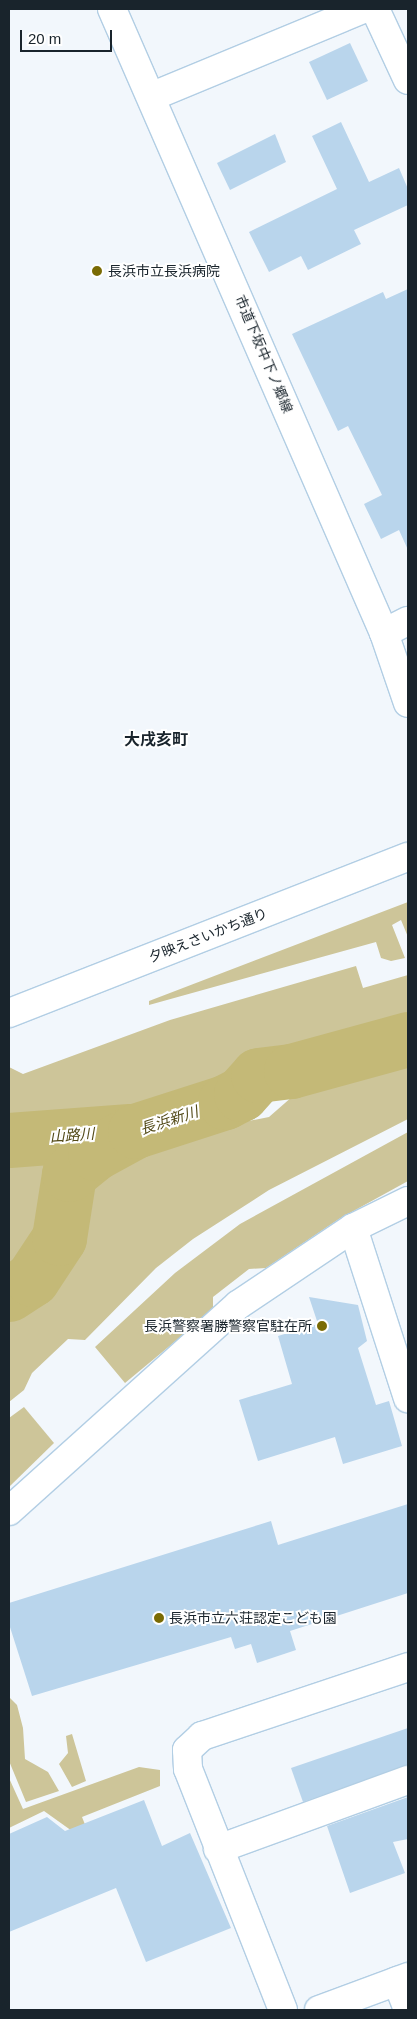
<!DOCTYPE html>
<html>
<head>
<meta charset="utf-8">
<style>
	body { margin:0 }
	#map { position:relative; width:417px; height:2019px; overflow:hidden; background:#f2f7fc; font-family:Helvetica,"Noto Sans JP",sans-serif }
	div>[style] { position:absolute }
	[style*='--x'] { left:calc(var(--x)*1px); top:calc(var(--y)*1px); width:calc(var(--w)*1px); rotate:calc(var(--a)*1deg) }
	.green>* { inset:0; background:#cdc599 }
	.river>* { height:55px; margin:-27.5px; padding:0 27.5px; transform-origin:27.5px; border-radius:27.5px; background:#c4b977 }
	.building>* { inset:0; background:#b9d5ec }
	.roads { filter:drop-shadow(1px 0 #b2cee4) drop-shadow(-1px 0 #b2cee4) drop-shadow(0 1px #b2cee4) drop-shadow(0 -1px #b2cee4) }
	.minor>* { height:28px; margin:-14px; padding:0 14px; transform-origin:14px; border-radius:14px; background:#fff }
	.dots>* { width:14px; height:14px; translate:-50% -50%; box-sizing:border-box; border:2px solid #fff; border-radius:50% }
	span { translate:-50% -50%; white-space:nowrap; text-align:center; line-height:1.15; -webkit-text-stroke:4px #fff; paint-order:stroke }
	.poi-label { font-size:14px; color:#19242c }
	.left { translate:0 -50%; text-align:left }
	.right { translate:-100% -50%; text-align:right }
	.street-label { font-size:14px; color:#19242c }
	.water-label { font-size:15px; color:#544b19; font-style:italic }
	.quarter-label { font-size:16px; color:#19242c; font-weight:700 }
	.frame { position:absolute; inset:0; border:10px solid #19242c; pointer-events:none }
	.scale { position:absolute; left:20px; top:30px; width:92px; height:22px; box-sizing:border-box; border:2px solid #19242c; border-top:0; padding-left:6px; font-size:15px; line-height:18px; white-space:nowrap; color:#19242c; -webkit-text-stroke:4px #fff; paint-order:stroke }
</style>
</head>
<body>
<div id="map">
	<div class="green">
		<i style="clip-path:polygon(408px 902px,408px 937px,401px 920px,392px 925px,405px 958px,391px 961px,381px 958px,376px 942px,149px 1005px,149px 1001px)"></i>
		<i style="clip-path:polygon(356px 966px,363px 988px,408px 975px,408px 1026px,294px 1062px,280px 1056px,257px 1060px,214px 1090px,140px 1120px,9px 1128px,9px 1067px,23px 1074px,170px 1020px)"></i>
		<i style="clip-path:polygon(388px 1050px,402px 1067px,408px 1067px,408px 1119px,269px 1190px,193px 1239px,156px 1268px,85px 1340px,68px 1339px,32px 1373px,24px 1390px,9px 1402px,9px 1304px,20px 1305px,44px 1294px,39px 1278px,71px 1234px,72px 1179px,78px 1171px,120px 1144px,152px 1139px,174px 1126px,213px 1120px,233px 1124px,269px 1117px,293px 1096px,305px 1075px)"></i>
		<i style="clip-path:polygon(408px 1132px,408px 1181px,339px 1219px,266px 1268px,249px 1269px,213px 1297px,213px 1310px,125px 1383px,95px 1347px,175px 1273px,240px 1224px)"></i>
		<i style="clip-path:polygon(107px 1135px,109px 1141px,86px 1151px,63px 1174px,58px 1225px,51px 1245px,33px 1267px,9px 1285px,9px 1147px,42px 1141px,55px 1146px)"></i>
		<i style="clip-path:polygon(24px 1407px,54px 1443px,9px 1487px,9px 1418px)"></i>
		<i style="clip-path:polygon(9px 1697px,17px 1705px,23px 1728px,25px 1759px,48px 1772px,59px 1791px,26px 1802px,9px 1761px)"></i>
		<i style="clip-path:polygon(72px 1734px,86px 1781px,72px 1787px,59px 1764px,68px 1753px,66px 1736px)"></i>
		<i style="clip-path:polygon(139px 1767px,160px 1770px,160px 1786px,82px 1817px,88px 1832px,79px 1836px,44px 1811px,9px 1828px,9px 1778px,23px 1809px)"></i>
	</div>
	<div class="river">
		<i style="--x:9;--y:1140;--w:121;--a:-4.3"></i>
		<i style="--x:9;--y:1294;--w:27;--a:-33"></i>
		<i style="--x:32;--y:1279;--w:49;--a:-56.6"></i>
		<i style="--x:59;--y:1238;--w:65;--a:-81.1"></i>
		<i style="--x:69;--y:1174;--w:33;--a:-39"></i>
		<i style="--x:95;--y:1153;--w:46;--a:-28.8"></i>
		<i style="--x:135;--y:1131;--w:95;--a:-17.9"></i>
		<i style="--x:225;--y:1102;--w:18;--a:-27"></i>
		<i style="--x:241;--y:1094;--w:25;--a:-48"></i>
		<i style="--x:258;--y:1075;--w:33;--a:-7"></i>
		<i style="--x:291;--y:1071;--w:121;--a:-15.3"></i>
	</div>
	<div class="building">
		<i style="clip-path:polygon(350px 43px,368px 81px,327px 100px,309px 62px)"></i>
		<i style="clip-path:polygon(341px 122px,369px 182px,399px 168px,408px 189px,408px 205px,354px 230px,361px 244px,308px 270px,301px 256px,269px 272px,249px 232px,337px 189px,312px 136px)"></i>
		<i style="clip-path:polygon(275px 134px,286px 162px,230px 190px,217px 163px)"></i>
		<i style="clip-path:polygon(408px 289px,408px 550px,399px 530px,381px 539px,364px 504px,382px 495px,348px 426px,338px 431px,292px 334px,383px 292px,386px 299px)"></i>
		<i style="clip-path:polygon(309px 1297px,358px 1305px,367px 1341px,358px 1348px,376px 1405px,389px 1401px,402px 1446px,343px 1464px,335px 1437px,258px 1461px,239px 1400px,292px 1384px,278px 1336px,318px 1324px)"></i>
		<i style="clip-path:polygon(408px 1504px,408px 1593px,290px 1631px,296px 1650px,257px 1663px,251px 1644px,235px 1649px,231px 1637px,32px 1696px,9px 1624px,9px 1603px,271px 1521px,278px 1545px)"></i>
		<i style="clip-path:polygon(408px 1728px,408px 1765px,303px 1802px,291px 1768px)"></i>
		<i style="clip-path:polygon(408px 1797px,408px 1839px,393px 1842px,405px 1873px,350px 1893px,327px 1826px)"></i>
		<i style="clip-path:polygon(144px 1800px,162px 1846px,190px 1833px,231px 1928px,146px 1962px,116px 1888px,9px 1932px,9px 1834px,47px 1817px,65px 1831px)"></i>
	</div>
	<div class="roads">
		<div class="minor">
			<i style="--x:112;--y:9;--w:681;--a:66.45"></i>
			<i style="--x:384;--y:633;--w:74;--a:71.1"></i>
			<i style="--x:375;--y:9;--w:78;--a:65.1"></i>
			<i style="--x:153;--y:96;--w:227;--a:-22.5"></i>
			<i style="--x:384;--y:633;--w:27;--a:-27"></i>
			<i style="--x:9;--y:1013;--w:428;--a:-21.4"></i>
			<i style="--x:353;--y:1228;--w:179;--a:72.1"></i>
			<i style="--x:9;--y:1511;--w:308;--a:-42"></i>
			<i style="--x:238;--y:1305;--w:138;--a:-33.8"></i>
			<i style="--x:353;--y:1228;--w:61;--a:-26.1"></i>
			<i style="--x:218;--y:1849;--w:202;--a:-20"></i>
			<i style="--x:397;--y:1981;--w:30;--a:69"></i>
			<i style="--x:283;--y:2010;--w:259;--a:-111.5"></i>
			<i style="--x:188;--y:1769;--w:19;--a:-93"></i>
			<i style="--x:187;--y:1750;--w:21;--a:-43"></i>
			<i style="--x:202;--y:1736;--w:217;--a:-18.5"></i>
			<i style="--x:319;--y:2010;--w:95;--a:-20.3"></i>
		</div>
	</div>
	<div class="dots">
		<i style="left:97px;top:271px;background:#7a6b04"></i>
		<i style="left:322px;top:1326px;background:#7a6b04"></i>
		<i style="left:159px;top:1618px;background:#7a6b04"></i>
	</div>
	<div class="poi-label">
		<span class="left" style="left:108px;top:271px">長浜市立長浜病院</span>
		<span class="right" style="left:312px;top:1326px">長浜警察署勝警察官駐在所</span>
		<span class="left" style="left:169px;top:1618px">長浜市立六荘認定こども園</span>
	</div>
	<div class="street-label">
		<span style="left:264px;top:354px;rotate:67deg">市道下坂中下ノ郷線</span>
		<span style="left:208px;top:935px;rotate:-21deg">夕映えさいかち通り</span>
	</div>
	<div class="water-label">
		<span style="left:169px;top:1120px;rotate:-18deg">長浜新川</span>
		<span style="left:72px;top:1135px;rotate:-4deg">山路川</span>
	</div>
	<div class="quarter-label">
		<span style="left:156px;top:740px">大戌亥町</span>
	</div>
	<div class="frame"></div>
	<div class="scale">20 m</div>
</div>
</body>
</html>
